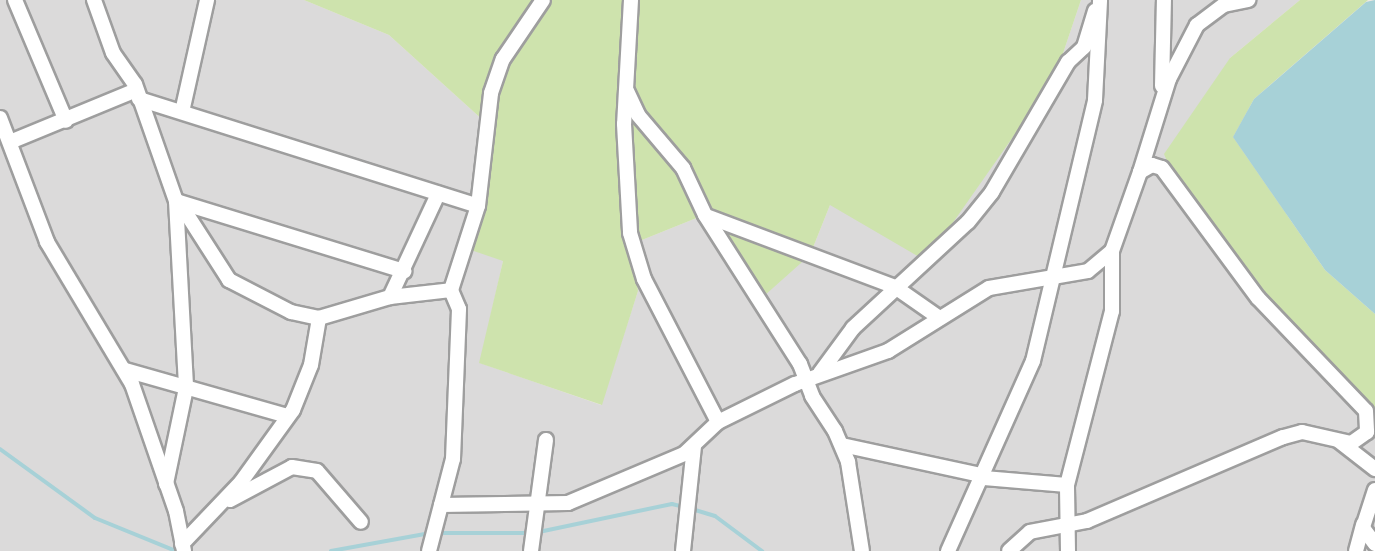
<!DOCTYPE html>
<html>
<head>
<meta charset="utf-8">
<style>
	body { margin:0 }
	#map { position:relative; width:1375px; height:551px; overflow:hidden; background:#ede9e3; font-family:Helvetica,sans-serif }
	div>[style] { position:absolute }
	[style*='--x'] { left:calc(var(--x)*1px); top:calc(var(--y)*1px); width:calc(var(--w)*1px); rotate:calc(var(--a)*1deg) }
	.residential>* { inset:0; background:#dbdada }
	.grass>* { inset:0; background:#cee3ad }
	.water>* { inset:0; background:#a7d1d7 }
	.stream>* { height:4px; margin:-2px; padding:0 2px; transform-origin:2px; border-radius:2px; background:#a7d1d7 }
	.roads { filter:drop-shadow(2px 0 #9e9e9e) drop-shadow(-2px 0 #9e9e9e) drop-shadow(0 2px #9e9e9e) drop-shadow(0 -2px #9e9e9e) }
	.minor>* { height:14px; margin:-7px; padding:0 7px; transform-origin:7px; border-radius:7px; background:#fff }
	span { translate:-50% -50%; white-space:nowrap; text-align:center; line-height:1.15; -webkit-text-stroke:4.5px #fff; paint-order:stroke }
</style>
</head>
<body>
<div id="map">
	<div class="residential">
		<i style="clip-path:polygon(0 0,304px 0,389px 35px,485px 122px,503px 261px,480px 363px,601px 405px,638px 291px,632px 244px,699px 217px,810px 255px,830px 205px,1055px 77px,1081px 0,1300px 0,1230px 58px,1353px 398px,1375px 414px,1375px 551px,0 551px)"></i>
	</div>
	<div class="grass">
		<i style="clip-path:polygon(304px 0,1081px 0,1055px 77px,926px 261px,830px 205px,810px 255px,756px 303px,699px 217px,632px 244px,638px 291px,602px 405px,479px 363px,503px 261px,468px 249px,485px 122px,389px 35px)"></i>
		<i style="clip-path:polygon(1300px 0,1368px 0,1254px 99px,1233px 137px,1325px 270px,1375px 314px,1375px 414px,1353px 398px,1184px 202px,1164px 154px,1230px 58px)"></i>
	</div>
	<div class="water">
		<i style="clip-path:polygon(1375px 0,1375px 314px,1325px 270px,1233px 137px,1254px 99px,1366px 2px)"></i>
	</div>
	<div class="stream">
		<i style="--x:0;--y:449;--w:117;--a:36"></i>
		<i style="--x:95;--y:518;--w:87;--a:22.2"></i>
		<i style="--x:692;--y:509;--w:24;--a:17"></i>
		<i style="--x:715;--y:516;--w:59;--a:36.7"></i>
		<i style="--x:437;--y:533;--w:97;--a:0"></i>
		<i style="--x:534;--y:533;--w:141;--a:-11.9"></i>
		<i style="--x:672;--y:504;--w:12;--a:14"></i>
		<i style="--x:331;--y:551;--w:101;--a:-10.3"></i>
	</div>
	<div class="roads">
		<div class="minor">
			<i style="--x:15;--y:0;--w:131;--a:67.1"></i>
			<i style="--x:94;--y:0;--w:56;--a:70.3"></i>
			<i style="--x:113;--y:53;--w:38;--a:55"></i>
			<i style="--x:135;--y:84;--w:124;--a:70.7"></i>
			<i style="--x:176;--y:201;--w:187;--a:86.9"></i>
			<i style="--x:186;--y:388;--w:98;--a:101.8"></i>
			<i style="--x:631;--y:0;--w:124;--a:93.2"></i>
			<i style="--x:624;--y:124;--w:109;--a:86.8"></i>
			<i style="--x:630;--y:233;--w:48;--a:73.1"></i>
			<i style="--x:644;--y:279;--w:161;--a:62.6"></i>
			<i style="--x:1162;--y:86;--w:86;--a:-88.7"></i>
			<i style="--x:627;--y:91;--w:26;--a:65"></i>
			<i style="--x:638;--y:115;--w:70;--a:49.7"></i>
			<i style="--x:683;--y:168;--w:52;--a:64.9"></i>
			<i style="--x:705;--y:215;--w:177;--a:57.5"></i>
			<i style="--x:800;--y:364;--w:34;--a:69"></i>
			<i style="--x:812;--y:396;--w:42;--a:56.7"></i>
			<i style="--x:835;--y:431;--w:34;--a:67"></i>
			<i style="--x:848;--y:462;--w:90;--a:81.1"></i>
			<i style="--x:139;--y:99;--w:355;--a:17.5"></i>
			<i style="--x:182;--y:112;--w:115;--a:-77.4"></i>
			<i style="--x:0;--y:118;--w:133;--a:69.2"></i>
			<i style="--x:47;--y:242;--w:165;--a:59.1"></i>
			<i style="--x:132;--y:384;--w:134;--a:70.9"></i>
			<i style="--x:176;--y:511;--w:41;--a:78.7"></i>
			<i style="--x:10;--y:142;--w:136;--a:-22.4"></i>
			<i style="--x:1140;--y:172;--w:97;--a:-72.7"></i>
			<i style="--x:1169;--y:79;--w:61;--a:-62.6"></i>
			<i style="--x:1197;--y:25;--w:34;--a:-37"></i>
			<i style="--x:1224;--y:5;--w:25;--a:-12"></i>
			<i style="--x:176;--y:201;--w:239;--a:17.1"></i>
			<i style="--x:179;--y:202;--w:93;--a:57.3"></i>
			<i style="--x:229;--y:280;--w:70;--a:27.3"></i>
			<i style="--x:291;--y:312;--w:29;--a:12"></i>
			<i style="--x:709;--y:217;--w:199;--a:20.6"></i>
			<i style="--x:895;--y:287;--w:52;--a:34.9"></i>
			<i style="--x:451;--y:290;--w:88;--a:-72.2"></i>
			<i style="--x:478;--y:206;--w:114;--a:-83.4"></i>
			<i style="--x:491;--y:93;--w:36;--a:-71"></i>
			<i style="--x:503;--y:59;--w:71;--a:-55.9"></i>
			<i style="--x:390;--y:297;--w:61;--a:-6.5"></i>
			<i style="--x:125;--y:370;--w:169;--a:15.8"></i>
			<i style="--x:820;--y:373;--w:56;--a:-53.7"></i>
			<i style="--x:853;--y:328;--w:156;--a:-42.7"></i>
			<i style="--x:968;--y:222;--w:38;--a:-51"></i>
			<i style="--x:992;--y:192;--w:151;--a:-59.7"></i>
			<i style="--x:1068;--y:62;--w:22;--a:-43"></i>
			<i style="--x:1084;--y:47;--w:38;--a:-73"></i>
			<i style="--x:1339;--y:441;--w:46;--a:37.9"></i>
			<i style="--x:842;--y:445;--w:146;--a:12.2"></i>
			<i style="--x:984;--y:478;--w:83;--a:4.8"></i>
			<i style="--x:1375;--y:490;--w:40;--a:108"></i>
			<i style="--x:1363;--y:528;--w:20;--a:53"></i>
			<i style="--x:230;--y:500;--w:70;--a:-28"></i>
			<i style="--x:292;--y:467;--w:25;--a:9"></i>
			<i style="--x:317;--y:471;--w:67;--a:49.2"></i>
			<i style="--x:441;--y:505;--w:127;--a:-0.9"></i>
			<i style="--x:568;--y:503;--w:126;--a:-22.9"></i>
			<i style="--x:684;--y:454;--w:47;--a:-43.3"></i>
			<i style="--x:718;--y:422;--w:86;--a:-26.3"></i>
			<i style="--x:795;--y:384;--w:99;--a:-19.5"></i>
			<i style="--x:888;--y:351;--w:119;--a:-32"></i>
			<i style="--x:989;--y:288;--w:100;--a:-9.7"></i>
			<i style="--x:1088;--y:271;--w:31;--a:-40"></i>
			<i style="--x:1112;--y:251;--w:84;--a:-70.5"></i>
			<i style="--x:1140;--y:172;--w:14;--a:-30"></i>
			<i style="--x:1152;--y:165;--w:10;--a:17"></i>
			<i style="--x:1162;--y:168;--w:162;--a:53.6"></i>
			<i style="--x:1258;--y:298;--w:156;--a:46.3"></i>
			<i style="--x:1366;--y:411;--w:21;--a:87"></i>
			<i style="--x:1367;--y:432;--w:19;--a:145"></i>
			<i style="--x:1351;--y:443;--w:50;--a:-167.3"></i>
			<i style="--x:1302;--y:432;--w:20;--a:165"></i>
			<i style="--x:1283;--y:437;--w:213;--a:156.8"></i>
			<i style="--x:1087;--y:521;--w:58;--a:169.1"></i>
			<i style="--x:1030;--y:532;--w:28;--a:138"></i>
			<i style="--x:182;--y:544;--w:86;--a:-46.4"></i>
			<i style="--x:241;--y:482;--w:89;--a:-54.2"></i>
			<i style="--x:293;--y:410;--w:48;--a:-68.2"></i>
			<i style="--x:311;--y:365;--w:48;--a:-80.3"></i>
			<i style="--x:319;--y:318;--w:74;--a:-16.5"></i>
			<i style="--x:390;--y:297;--w:114;--a:-65"></i>
			<i style="--x:429;--y:551;--w:95;--a:-75.4"></i>
			<i style="--x:453;--y:459;--w:150;--a:-87.7"></i>
			<i style="--x:459;--y:309;--w:21;--a:-113"></i>
			<i style="--x:531;--y:551;--w:112;--a:-82.3"></i>
			<i style="--x:683;--y:551;--w:105;--a:-84"></i>
			<i style="--x:948;--y:551;--w:208;--a:-65.9"></i>
			<i style="--x:1033;--y:361;--w:268;--a:-76.6"></i>
			<i style="--x:1095;--y:100;--w:100;--a:-87.1"></i>
			<i style="--x:1068;--y:551;--w:66;--a:-90.9"></i>
			<i style="--x:1067;--y:485;--w:180;--a:-75.5"></i>
			<i style="--x:1112;--y:311;--w:60;--a:-90"></i>
			<i style="--x:1356;--y:551;--w:28;--a:-75"></i>
		</div>
	</div>
</div>
</body>
</html>
